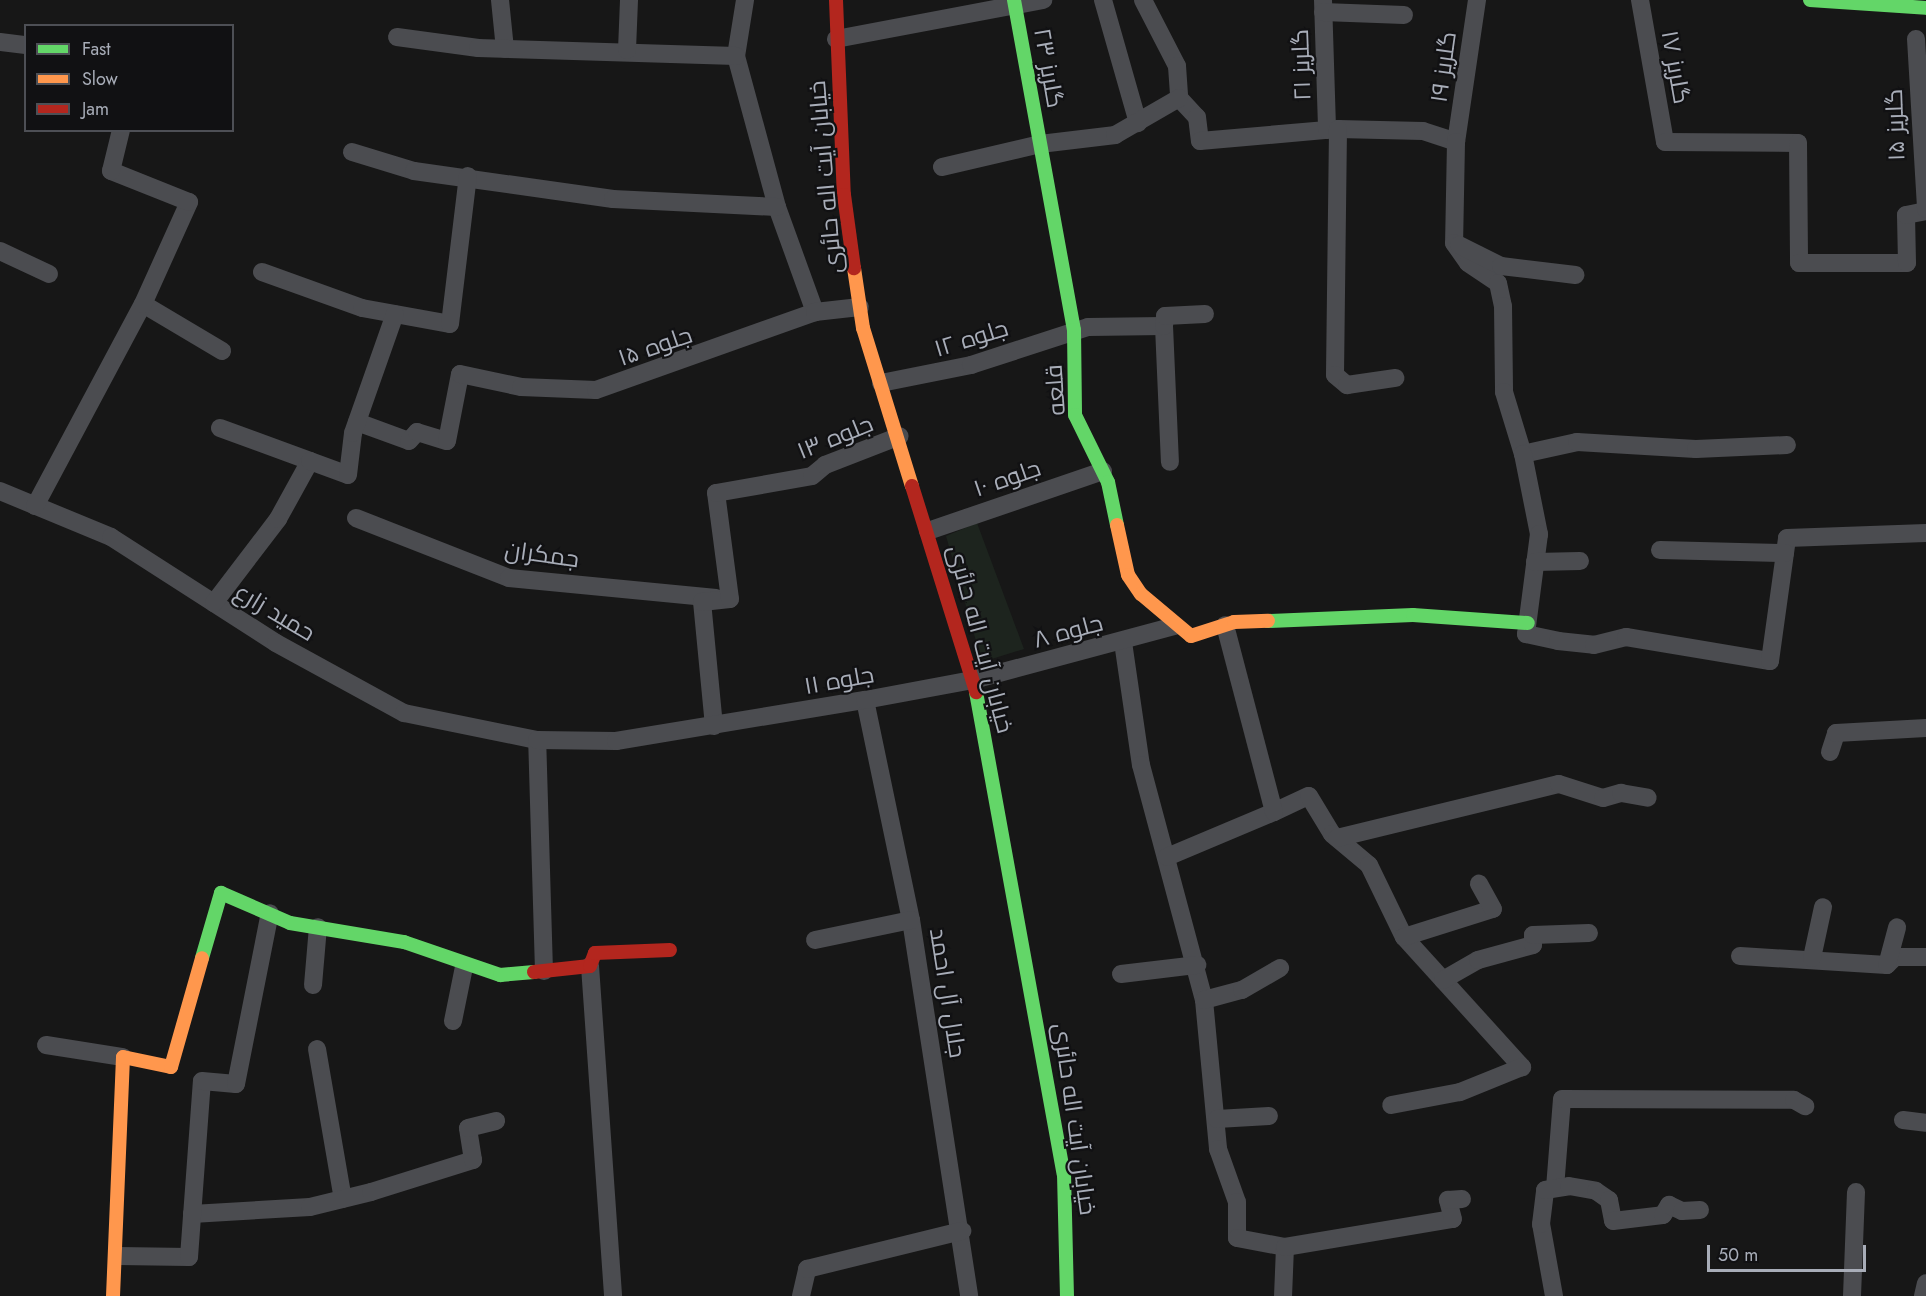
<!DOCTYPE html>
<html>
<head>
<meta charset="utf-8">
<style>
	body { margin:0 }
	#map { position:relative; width:1926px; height:1296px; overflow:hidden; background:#171717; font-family:Jost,Cairo,sans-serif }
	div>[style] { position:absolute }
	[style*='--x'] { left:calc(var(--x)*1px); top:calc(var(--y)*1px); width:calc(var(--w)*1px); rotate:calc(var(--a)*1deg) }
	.green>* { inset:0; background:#1d241e }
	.street>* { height:18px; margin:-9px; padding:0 9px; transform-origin:9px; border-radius:9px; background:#4b4c50 }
	.fast>* { height:14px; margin:-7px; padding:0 7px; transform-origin:7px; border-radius:7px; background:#63d668 }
	.slow>* { height:14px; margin:-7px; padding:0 7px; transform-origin:7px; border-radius:7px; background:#ff974d }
	.jam>* { height:14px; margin:-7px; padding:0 7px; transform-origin:7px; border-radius:7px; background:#b3261e }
	span { translate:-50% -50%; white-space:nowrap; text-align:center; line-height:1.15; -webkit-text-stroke:4.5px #111113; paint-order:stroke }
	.street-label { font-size:24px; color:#a8adb8 }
	.legend { position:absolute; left:24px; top:24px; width:210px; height:108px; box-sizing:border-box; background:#111113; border:2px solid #4d4f55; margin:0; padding:8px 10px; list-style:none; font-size:18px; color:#a8adb8 }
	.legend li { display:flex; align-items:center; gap:12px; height:30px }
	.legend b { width:30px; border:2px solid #4d4f55 }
	.scale { position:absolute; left:1707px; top:1245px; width:159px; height:27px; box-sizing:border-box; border:3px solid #a8adb8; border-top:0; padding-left:8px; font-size:18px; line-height:21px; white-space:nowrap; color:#a8adb8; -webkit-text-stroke:4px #111113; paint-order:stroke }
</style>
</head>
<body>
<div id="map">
	<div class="green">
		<i style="clip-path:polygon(977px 523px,1024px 649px,982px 662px,946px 536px)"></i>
	</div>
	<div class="street">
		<i style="--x:500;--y:0;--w:49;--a:84.2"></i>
		<i style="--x:745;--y:0;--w:57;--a:99.1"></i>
		<i style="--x:736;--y:56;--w:156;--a:74.8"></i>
		<i style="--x:777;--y:207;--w:112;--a:70.1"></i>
		<i style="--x:1103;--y:0;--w:128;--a:74.1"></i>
		<i style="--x:1143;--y:0;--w:74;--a:62.7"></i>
		<i style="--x:1177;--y:66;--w:32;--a:86"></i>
		<i style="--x:1179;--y:98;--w:26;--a:47"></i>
		<i style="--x:1197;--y:117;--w:24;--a:83"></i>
		<i style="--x:1200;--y:141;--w:139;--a:-5"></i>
		<i style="--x:1338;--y:129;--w:85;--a:1.3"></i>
		<i style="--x:1423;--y:131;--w:35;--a:18"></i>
		<i style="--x:1323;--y:0;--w:130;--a:88.2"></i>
		<i style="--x:1477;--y:0;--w:144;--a:98.4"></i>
		<i style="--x:1456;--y:142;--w:101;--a:91.1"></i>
		<i style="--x:1454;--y:243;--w:24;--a:55"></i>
		<i style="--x:1468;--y:263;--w:36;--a:34"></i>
		<i style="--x:1498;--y:283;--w:24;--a:78"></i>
		<i style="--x:1503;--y:306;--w:86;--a:89.3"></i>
		<i style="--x:1504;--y:392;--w:65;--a:73"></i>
		<i style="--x:1523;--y:454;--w:55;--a:-12.5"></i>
		<i style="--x:1577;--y:442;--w:119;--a:3.4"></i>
		<i style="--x:1696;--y:449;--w:91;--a:-2.5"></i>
		<i style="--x:1640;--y:0;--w:144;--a:80"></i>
		<i style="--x:1665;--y:142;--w:133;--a:0.4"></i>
		<i style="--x:1798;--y:143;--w:120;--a:89.5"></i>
		<i style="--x:1799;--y:263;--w:108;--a:0"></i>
		<i style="--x:1907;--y:263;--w:48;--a:-91.2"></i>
		<i style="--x:1906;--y:215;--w:20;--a:-11"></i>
		<i style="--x:1323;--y:12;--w:81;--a:2.1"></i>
		<i style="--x:397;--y:37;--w:82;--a:7.7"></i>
		<i style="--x:478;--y:48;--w:258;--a:1.8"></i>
		<i style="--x:836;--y:39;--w:211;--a:-10.7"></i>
		<i style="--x:1916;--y:39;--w:170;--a:86.6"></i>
		<i style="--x:0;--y:42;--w:26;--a:7"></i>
		<i style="--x:627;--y:50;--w:50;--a:-87.7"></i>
		<i style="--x:1338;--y:129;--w:246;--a:90.7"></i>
		<i style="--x:1335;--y:375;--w:16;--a:40"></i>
		<i style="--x:1347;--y:385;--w:49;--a:-8.3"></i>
		<i style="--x:352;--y:152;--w:65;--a:17"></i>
		<i style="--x:414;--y:171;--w:201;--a:8"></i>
		<i style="--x:613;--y:199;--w:164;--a:2.8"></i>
		<i style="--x:942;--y:167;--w:101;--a:-13.2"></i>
		<i style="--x:1040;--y:144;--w:76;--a:-6.8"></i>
		<i style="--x:1115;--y:135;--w:74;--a:-30"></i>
		<i style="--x:1459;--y:245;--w:47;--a:26.6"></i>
		<i style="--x:1501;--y:266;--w:75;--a:6.9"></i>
		<i style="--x:0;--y:251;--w:54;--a:25.1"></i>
		<i style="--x:262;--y:272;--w:106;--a:19.8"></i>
		<i style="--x:362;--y:308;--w:89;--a:10.3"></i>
		<i style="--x:450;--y:324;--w:149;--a:-83.1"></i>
		<i style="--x:143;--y:304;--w:92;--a:30.7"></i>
		<i style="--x:1164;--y:326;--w:136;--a:87.5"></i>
		<i style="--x:881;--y:383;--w:92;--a:-11.3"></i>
		<i style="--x:971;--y:365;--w:123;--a:-18"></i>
		<i style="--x:1088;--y:327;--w:76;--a:-0.8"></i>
		<i style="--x:1164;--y:326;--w:10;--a:-84"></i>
		<i style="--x:1165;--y:316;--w:40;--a:-2.9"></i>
		<i style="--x:357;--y:422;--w:55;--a:20.1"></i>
		<i style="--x:409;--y:441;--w:12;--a:-48"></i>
		<i style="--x:417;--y:432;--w:31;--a:17"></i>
		<i style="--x:447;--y:441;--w:68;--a:-79"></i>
		<i style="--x:460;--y:374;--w:62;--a:12"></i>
		<i style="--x:521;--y:387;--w:75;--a:2.3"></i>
		<i style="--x:596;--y:390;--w:232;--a:-19.6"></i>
		<i style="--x:815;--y:312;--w:45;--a:-6.3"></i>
		<i style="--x:220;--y:428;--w:96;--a:20.1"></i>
		<i style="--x:1523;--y:454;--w:82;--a:78.7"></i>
		<i style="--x:1539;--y:534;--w:101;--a:97.4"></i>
		<i style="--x:1526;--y:634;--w:33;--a:12"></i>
		<i style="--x:1558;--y:641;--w:36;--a:6"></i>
		<i style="--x:1594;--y:645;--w:33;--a:-14"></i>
		<i style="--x:1626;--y:637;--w:146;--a:9.5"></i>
		<i style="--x:1770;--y:661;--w:124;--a:-82.1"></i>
		<i style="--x:1787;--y:538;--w:139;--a:-2.1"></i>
		<i style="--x:0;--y:491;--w:120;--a:22.5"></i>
		<i style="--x:111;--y:537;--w:196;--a:32.7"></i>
		<i style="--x:276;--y:643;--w:146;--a:28.7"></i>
		<i style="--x:404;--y:713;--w:136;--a:11.5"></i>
		<i style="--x:35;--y:506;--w:229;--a:-61.9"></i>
		<i style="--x:143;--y:304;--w:112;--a:-65.7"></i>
		<i style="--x:189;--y:202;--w:84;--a:-158.3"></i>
		<i style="--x:111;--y:171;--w:42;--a:-76.3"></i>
		<i style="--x:356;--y:518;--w:164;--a:21.4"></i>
		<i style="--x:509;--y:578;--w:208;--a:5.5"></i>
		<i style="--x:928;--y:531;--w:185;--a:-18.9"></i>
		<i style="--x:1660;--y:550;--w:125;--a:1.4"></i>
		<i style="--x:1535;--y:562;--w:45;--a:-1.3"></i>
		<i style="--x:214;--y:603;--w:106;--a:-52.7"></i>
		<i style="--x:278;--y:519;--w:66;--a:-61.1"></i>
		<i style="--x:310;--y:461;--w:40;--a:20.2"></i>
		<i style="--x:348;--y:475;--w:42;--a:-83.2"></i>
		<i style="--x:353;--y:433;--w:126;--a:-70.6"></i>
		<i style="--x:1123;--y:642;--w:124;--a:81.7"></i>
		<i style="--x:1141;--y:765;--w:243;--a:75"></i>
		<i style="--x:1204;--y:1000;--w:150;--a:84.6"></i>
		<i style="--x:1218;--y:1149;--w:56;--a:70.3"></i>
		<i style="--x:1237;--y:1202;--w:36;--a:90"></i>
		<i style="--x:1237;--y:1238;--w:49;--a:10.6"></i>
		<i style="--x:1285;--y:1247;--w:49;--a:92.3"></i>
		<i style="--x:865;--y:700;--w:225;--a:78.2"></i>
		<i style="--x:911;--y:920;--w:380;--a:81.2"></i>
		<i style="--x:714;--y:726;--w:125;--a:-95.5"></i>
		<i style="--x:702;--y:602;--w:28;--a:-6"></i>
		<i style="--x:730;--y:599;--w:107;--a:-97.5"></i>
		<i style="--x:716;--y:493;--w:97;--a:-10"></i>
		<i style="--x:812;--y:476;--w:17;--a:-40"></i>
		<i style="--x:825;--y:465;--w:80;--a:-21.1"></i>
		<i style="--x:1830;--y:752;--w:20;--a:-72"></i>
		<i style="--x:1836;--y:733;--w:90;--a:-3.2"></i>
		<i style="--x:1274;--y:812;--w:38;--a:-25"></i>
		<i style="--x:1309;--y:796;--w:44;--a:58.8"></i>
		<i style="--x:1332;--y:834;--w:48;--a:40"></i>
		<i style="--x:1369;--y:865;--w:80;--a:64.1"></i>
		<i style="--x:1404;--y:937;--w:176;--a:47.8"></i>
		<i style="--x:1522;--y:1067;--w:67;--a:158"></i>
		<i style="--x:1460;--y:1092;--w:70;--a:169.3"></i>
		<i style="--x:1337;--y:838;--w:228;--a:-13.7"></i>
		<i style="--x:1559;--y:784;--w:46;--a:17.7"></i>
		<i style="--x:1603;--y:798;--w:19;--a:-16"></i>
		<i style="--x:1621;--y:793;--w:27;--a:10"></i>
		<i style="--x:1167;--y:857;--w:116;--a:-22.8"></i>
		<i style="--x:1274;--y:812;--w:193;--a:-104.7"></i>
		<i style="--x:1404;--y:937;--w:93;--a:-17.5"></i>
		<i style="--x:1493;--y:909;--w:29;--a:-119"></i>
		<i style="--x:815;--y:940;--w:98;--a:-11.8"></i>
		<i style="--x:1740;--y:956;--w:147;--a:3.5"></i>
		<i style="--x:1887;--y:965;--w:11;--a:-45"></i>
		<i style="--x:1895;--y:957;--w:31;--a:0"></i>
		<i style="--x:1812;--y:958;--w:52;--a:-77.8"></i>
		<i style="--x:1887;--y:965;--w:39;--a:-75"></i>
		<i style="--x:590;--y:966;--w:331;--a:86"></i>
		<i style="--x:544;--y:971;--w:231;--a:-91.7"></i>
		<i style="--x:537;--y:740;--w:79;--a:0.7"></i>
		<i style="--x:616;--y:741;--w:252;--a:-9.4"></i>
		<i style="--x:865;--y:700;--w:110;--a:-10.5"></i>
		<i style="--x:973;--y:680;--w:209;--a:-15"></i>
		<i style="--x:1121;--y:974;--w:77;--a:-6.8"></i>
		<i style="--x:1443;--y:980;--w:40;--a:-29.7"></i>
		<i style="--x:1478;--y:960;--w:57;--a:-15.3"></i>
		<i style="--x:1533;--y:945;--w:10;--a:-90"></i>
		<i style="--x:1533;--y:935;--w:56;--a:-2"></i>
		<i style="--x:313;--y:985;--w:58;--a:-85.1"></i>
		<i style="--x:1204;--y:1000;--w:39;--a:-15"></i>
		<i style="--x:1242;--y:990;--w:44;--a:-30.1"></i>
		<i style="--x:453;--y:1021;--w:55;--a:-78.5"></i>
		<i style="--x:46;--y:1045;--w:78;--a:8.9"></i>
		<i style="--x:317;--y:1049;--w:152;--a:80.2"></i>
		<i style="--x:1217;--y:1119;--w:52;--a:-3.3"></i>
		<i style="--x:1903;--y:1120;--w:23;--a:7"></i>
		<i style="--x:1555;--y:1188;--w:89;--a:-85.5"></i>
		<i style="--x:1562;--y:1099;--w:232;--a:0.2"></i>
		<i style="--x:1794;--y:1100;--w:13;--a:29"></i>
		<i style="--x:192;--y:1214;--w:118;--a:-3.4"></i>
		<i style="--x:310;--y:1207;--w:63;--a:-13.8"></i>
		<i style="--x:371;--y:1192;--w:107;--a:-17.4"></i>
		<i style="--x:473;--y:1160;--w:32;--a:-99"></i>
		<i style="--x:468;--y:1128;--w:29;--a:-14"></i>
		<i style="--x:1285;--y:1247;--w:170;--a:-9.5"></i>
		<i style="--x:1453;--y:1219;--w:20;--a:-105"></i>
		<i style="--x:1448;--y:1200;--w:14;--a:-4"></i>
		<i style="--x:118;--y:1256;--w:71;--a:0.8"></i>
		<i style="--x:189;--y:1257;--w:176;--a:-85.8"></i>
		<i style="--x:202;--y:1081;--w:34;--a:5"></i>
		<i style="--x:236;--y:1084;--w:174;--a:-78.8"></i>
		<i style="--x:801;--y:1296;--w:28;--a:-77"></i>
		<i style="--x:807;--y:1269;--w:160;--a:-13.8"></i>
		<i style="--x:1554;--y:1296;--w:73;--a:-100.2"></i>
		<i style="--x:1541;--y:1224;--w:34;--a:-83"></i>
		<i style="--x:1545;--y:1190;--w:24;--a:-9"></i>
		<i style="--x:1569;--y:1186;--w:27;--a:10"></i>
		<i style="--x:1596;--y:1191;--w:16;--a:35"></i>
		<i style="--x:1609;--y:1200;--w:21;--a:79"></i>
		<i style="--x:1613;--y:1221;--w:50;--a:-6.8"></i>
		<i style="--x:1663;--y:1215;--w:12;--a:-59"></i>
		<i style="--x:1669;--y:1205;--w:14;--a:25"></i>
		<i style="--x:1682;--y:1211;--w:18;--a:-3"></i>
		<i style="--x:1852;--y:1296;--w:104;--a:-87.8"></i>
		<i style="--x:1923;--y:1296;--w:13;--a:-77"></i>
	</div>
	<div class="fast">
		<i style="--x:1014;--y:0;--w:335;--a:79.7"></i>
		<i style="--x:1074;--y:330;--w:85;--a:89.3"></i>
		<i style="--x:1075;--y:415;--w:75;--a:63.8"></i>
		<i style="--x:1108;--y:482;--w:44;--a:78.2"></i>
		<i style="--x:1810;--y:0;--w:116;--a:3.9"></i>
		<i style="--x:1268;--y:621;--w:145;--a:-2.4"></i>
		<i style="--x:1413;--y:615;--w:115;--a:4"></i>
		<i style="--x:976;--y:692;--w:490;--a:79.7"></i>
		<i style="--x:1064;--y:1174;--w:122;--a:88.6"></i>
		<i style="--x:202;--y:958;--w:68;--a:-73.7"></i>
		<i style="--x:221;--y:893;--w:75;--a:23.5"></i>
		<i style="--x:290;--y:923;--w:116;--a:9.5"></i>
		<i style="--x:404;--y:942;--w:102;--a:19"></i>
		<i style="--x:500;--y:975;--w:34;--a:-5"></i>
	</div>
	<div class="slow">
		<i style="--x:854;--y:268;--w:61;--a:81.5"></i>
		<i style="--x:863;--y:328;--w:165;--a:72.8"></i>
		<i style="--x:1117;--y:525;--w:51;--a:77.6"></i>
		<i style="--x:1128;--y:575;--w:23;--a:56"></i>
		<i style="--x:1141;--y:594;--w:65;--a:40"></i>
		<i style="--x:1191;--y:636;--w:45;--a:-18"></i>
		<i style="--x:1234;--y:622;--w:34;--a:-2"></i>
		<i style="--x:113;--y:1296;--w:239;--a:-87.6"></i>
		<i style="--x:123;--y:1057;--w:49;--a:11.8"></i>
		<i style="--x:171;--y:1067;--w:113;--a:-74.1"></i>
	</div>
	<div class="jam">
		<i style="--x:836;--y:0;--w:195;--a:87.7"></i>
		<i style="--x:844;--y:195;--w:74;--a:82.2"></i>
		<i style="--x:912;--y:486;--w:216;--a:72.7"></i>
		<i style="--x:534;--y:972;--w:56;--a:-6.1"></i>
		<i style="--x:590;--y:966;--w:14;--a:-69"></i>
		<i style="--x:595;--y:953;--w:75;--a:-2.3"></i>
	</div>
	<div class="street-label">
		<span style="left:1301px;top:65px;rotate:-92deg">گلریز ۲۱</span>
		<span style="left:1443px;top:67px;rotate:-82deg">گلریز ۱۹</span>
		<span style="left:1676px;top:67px;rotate:80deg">گلریز ۱۷</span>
		<span style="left:1049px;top:68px;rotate:80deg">گلریز ۲۳</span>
		<span style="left:1895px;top:125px;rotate:-92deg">گلریز ۱۵</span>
		<span style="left:825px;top:177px;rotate:-95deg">خیابان آیت اله حائری</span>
		<span style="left:971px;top:338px;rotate:-17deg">جلوه ۱۲</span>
		<span style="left:655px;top:346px;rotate:-19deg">جلوه ۱۵</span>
		<span style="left:1055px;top:390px;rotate:-94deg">قلعه</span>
		<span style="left:835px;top:437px;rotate:-22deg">جلوه ۱۳</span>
		<span style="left:1007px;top:478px;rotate:-19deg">جلوه ۱۰</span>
		<span style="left:542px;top:554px;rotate:8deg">جمکران</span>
		<span style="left:275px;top:612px;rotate:31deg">حمید زارع</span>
		<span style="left:1068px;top:631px;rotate:-15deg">جلوه ۸</span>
		<span style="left:981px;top:639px;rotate:75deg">خیابان آیت اله حائری</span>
		<span style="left:839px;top:680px;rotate:-10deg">جلوه ۱۱</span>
		<span style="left:948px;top:993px;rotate:81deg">جلال آل احمد</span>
		<span style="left:1075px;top:1119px;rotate:82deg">خیابان آیت اله حائری</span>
	</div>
	<ul class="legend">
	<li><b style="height:8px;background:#63d668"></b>Fast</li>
	<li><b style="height:8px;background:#ff974d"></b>Slow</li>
	<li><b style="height:8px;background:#b3261e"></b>Jam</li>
	</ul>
	<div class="scale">50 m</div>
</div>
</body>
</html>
